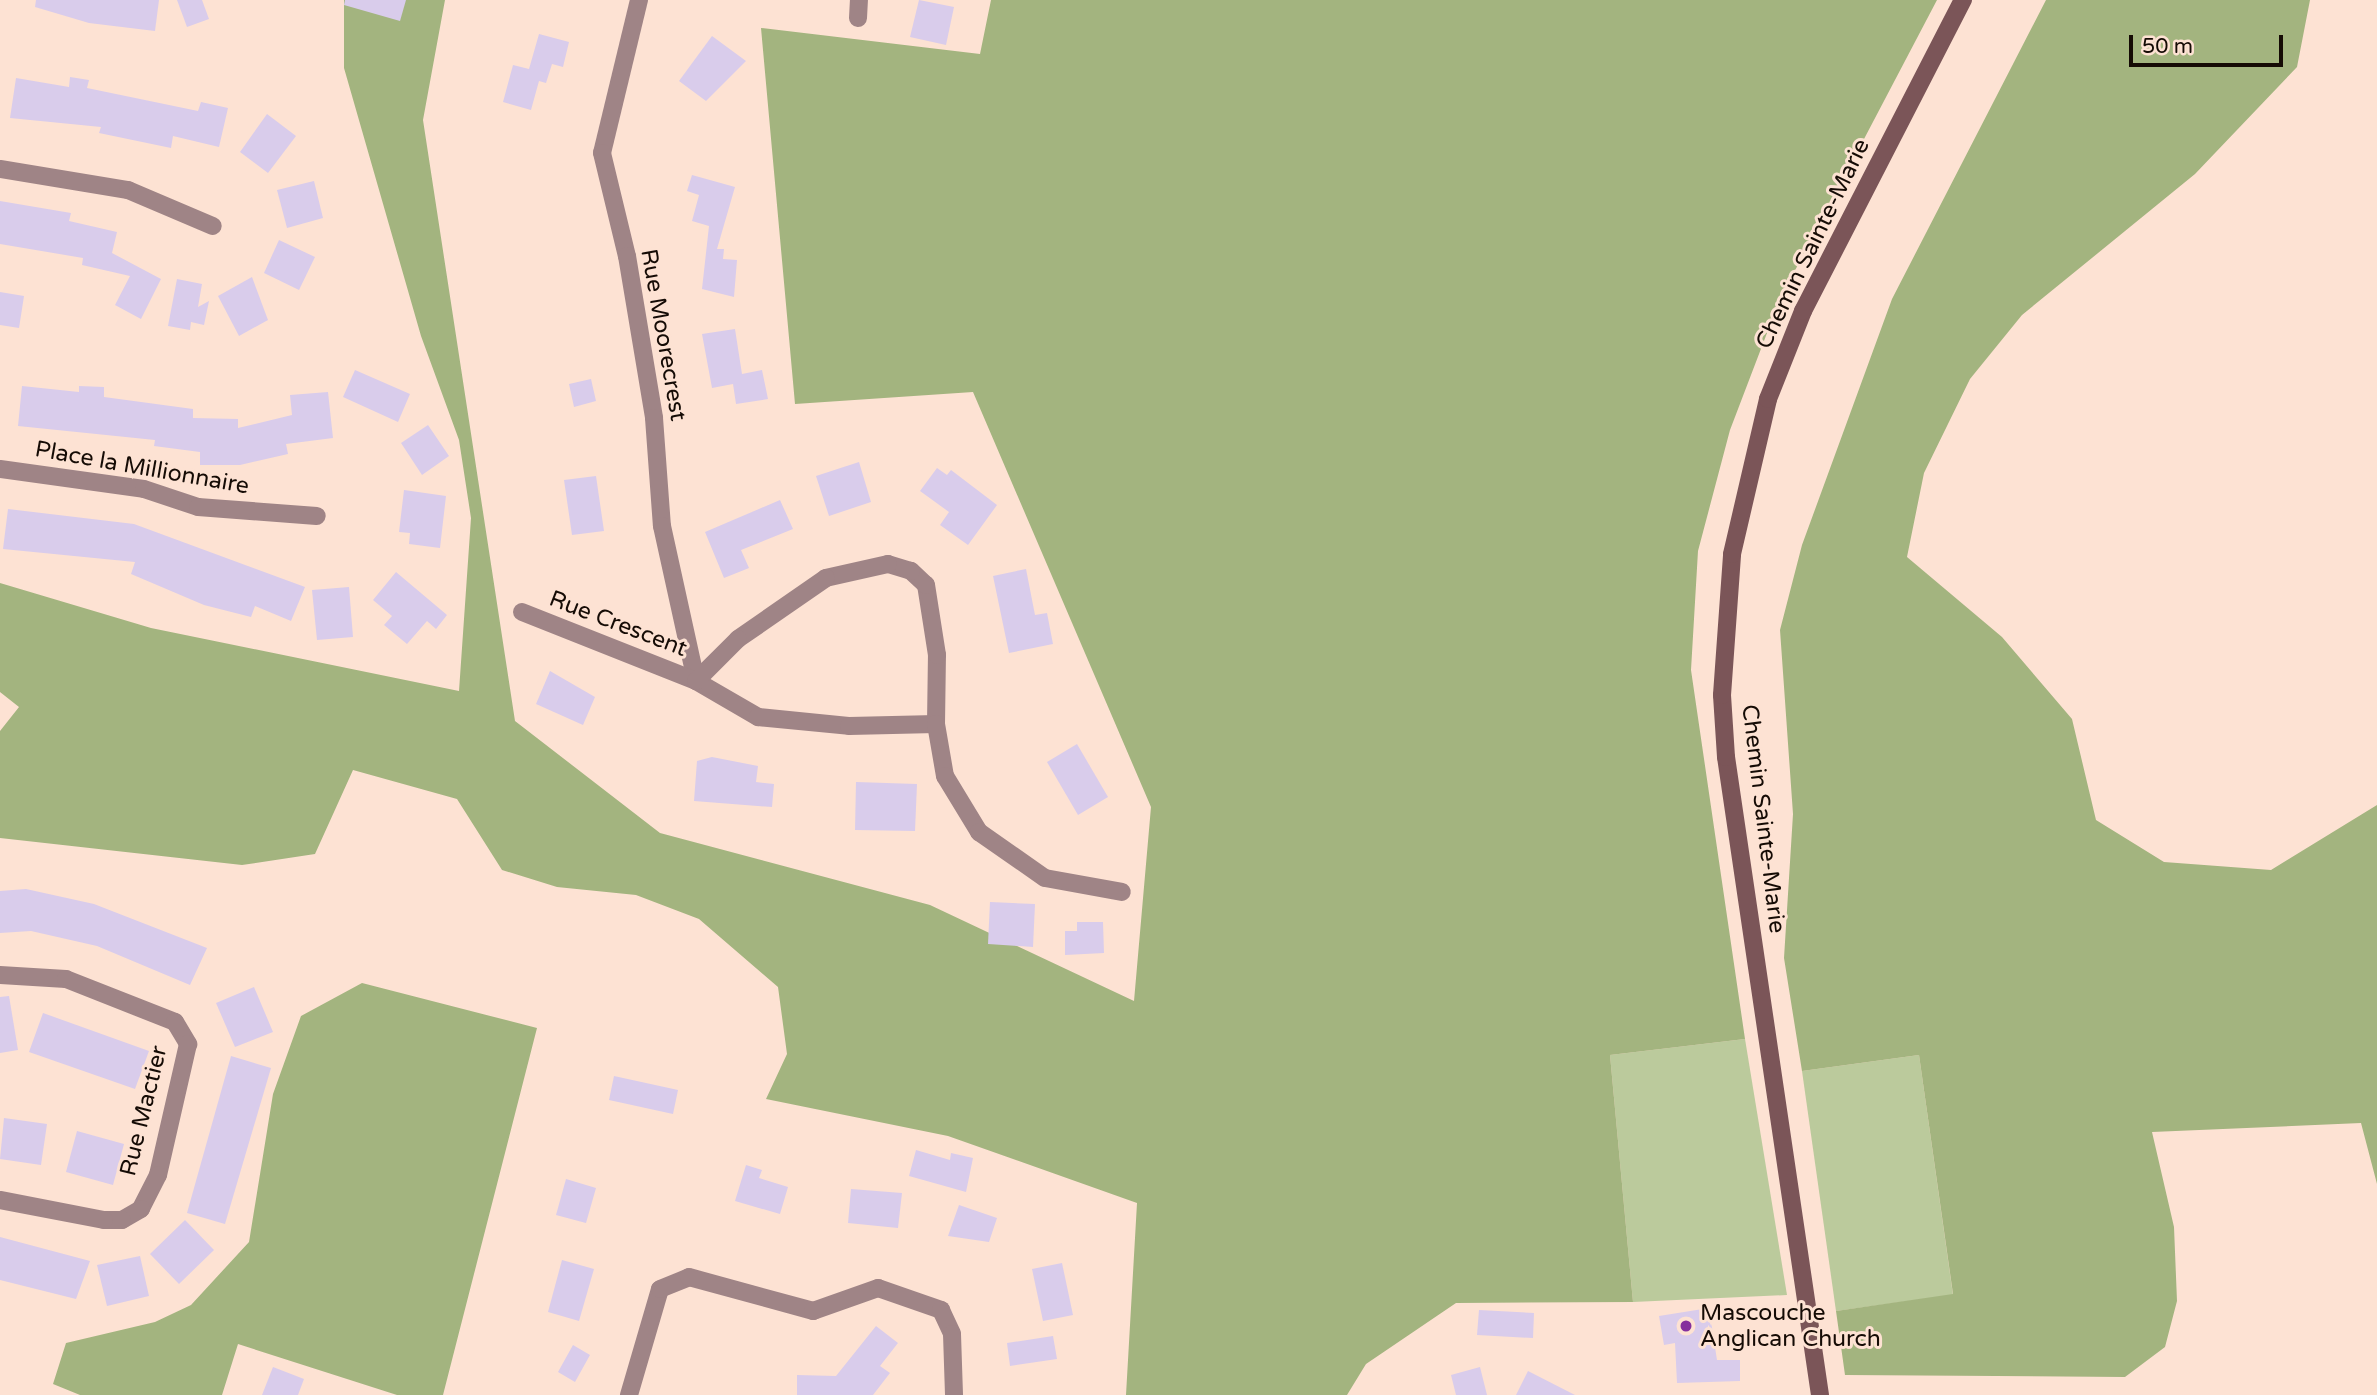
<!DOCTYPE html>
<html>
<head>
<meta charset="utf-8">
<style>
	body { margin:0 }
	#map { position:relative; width:2377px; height:1395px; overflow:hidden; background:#fde2d3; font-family:"Varela Round",sans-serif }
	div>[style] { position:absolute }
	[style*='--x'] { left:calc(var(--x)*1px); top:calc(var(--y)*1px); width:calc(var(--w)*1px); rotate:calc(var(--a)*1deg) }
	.green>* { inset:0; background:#bbca9c }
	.forest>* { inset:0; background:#a3b47f }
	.building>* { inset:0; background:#d9cceb }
	.street>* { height:18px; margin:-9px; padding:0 9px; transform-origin:9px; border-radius:9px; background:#9f8486 }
	.secondary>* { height:18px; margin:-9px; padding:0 9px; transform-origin:9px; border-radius:9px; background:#7b5558 }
	.dots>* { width:19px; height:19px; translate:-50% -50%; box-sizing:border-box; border:4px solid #fde2d3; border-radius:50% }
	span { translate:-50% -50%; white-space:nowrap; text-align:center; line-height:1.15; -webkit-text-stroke:6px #fde2d3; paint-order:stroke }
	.street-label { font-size:23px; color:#150b05 }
	.poi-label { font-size:23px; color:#150b05 }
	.left { translate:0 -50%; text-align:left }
	.scale { position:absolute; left:2129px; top:35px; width:154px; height:32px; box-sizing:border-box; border:4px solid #150b05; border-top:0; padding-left:9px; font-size:21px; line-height:24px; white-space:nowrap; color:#150b05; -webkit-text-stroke:5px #fde2d3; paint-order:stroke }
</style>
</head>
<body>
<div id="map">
	<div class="green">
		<i style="clip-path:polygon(1745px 1039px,1787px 1295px,1633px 1302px,1610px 1055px)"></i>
		<i style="clip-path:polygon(1919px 1055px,1953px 1295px,1836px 1311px,1802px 1071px)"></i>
	</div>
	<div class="forest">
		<i style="clip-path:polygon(344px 0,445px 0,423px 120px,515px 721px,660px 833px,930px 905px,1134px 1001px,1151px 807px,973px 392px,795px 404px,761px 28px,980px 54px,991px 0,1937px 0,1780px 299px,1730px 430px,1698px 551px,1691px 670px,1745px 1039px,1610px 1055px,1633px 1302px,1456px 1303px,1366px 1364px,1347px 1395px,1126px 1395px,1137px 1203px,948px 1136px,766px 1099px,787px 1054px,778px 987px,699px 919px,636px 895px,557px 887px,502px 870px,457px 799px,353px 770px,315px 854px,242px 865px,0 838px,0 731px,19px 707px,0 692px,0 583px,151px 628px,459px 691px,471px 518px,459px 440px,421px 336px,344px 68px)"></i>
		<i style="clip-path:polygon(2046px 0,2310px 0,2297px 67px,2195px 174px,2022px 315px,1970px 379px,1924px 473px,1907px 557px,2002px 637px,2072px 719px,2096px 820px,2164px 862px,2271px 870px,2377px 805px,2377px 1184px,2361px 1123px,2152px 1132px,2174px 1227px,2177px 1301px,2165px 1347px,2125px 1377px,1845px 1375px,1836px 1311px,1953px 1294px,1919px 1055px,1802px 1071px,1784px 958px,1793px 814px,1780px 630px,1802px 545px,1892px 299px)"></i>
		<i style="clip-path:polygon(362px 983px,537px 1028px,443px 1395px,397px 1395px,238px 1344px,222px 1395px,80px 1395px,53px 1384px,66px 1343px,155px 1322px,191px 1305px,249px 1242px,273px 1094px,301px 1016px)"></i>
	</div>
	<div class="building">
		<i style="clip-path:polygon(36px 0,159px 0,155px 31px,89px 23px,35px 7px)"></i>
		<i style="clip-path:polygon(177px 0,202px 0,209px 19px,187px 27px)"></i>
		<i style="clip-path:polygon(345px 0,406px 0,400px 21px,344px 5px)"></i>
		<i style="clip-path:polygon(919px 0,954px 7px,946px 45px,910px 37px)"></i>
		<i style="clip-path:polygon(539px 34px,569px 42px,563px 67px,552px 64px,546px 83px,539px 81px,531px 110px,503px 102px,513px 65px,529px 69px)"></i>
		<i style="clip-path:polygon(712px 36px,746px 61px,706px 101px,679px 81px)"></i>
		<i style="clip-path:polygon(70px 77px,89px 80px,87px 88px,198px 111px,201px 102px,228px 108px,219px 147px,173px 136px,171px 148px,99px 133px,101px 127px,10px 118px,16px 78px,69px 87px)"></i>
		<i style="clip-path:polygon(267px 114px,296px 136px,268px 173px,240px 152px)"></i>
		<i style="clip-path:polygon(692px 175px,735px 187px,717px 249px,724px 249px,723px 259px,737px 260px,734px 297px,702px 289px,709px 226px,692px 221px,699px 195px,687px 191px)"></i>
		<i style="clip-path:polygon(314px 181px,323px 218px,287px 228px,277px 190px)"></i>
		<i style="clip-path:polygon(0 201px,71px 213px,69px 221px,117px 232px,112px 253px,161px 279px,141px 319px,115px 305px,130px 276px,82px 265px,83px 258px,0 244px)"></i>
		<i style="clip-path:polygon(279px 240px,315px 257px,299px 290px,264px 273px)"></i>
		<i style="clip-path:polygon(252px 277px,268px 320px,239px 336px,218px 296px)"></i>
		<i style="clip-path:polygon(177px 279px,202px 284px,198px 307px,209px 301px,204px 325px,191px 322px,190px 330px,168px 326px)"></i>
		<i style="clip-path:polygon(0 292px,24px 296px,19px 328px,0 325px)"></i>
		<i style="clip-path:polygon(735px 329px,742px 374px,762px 370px,768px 399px,736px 404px,733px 384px,712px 388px,702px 334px)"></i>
		<i style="clip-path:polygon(355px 370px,410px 394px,398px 422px,343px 397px)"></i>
		<i style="clip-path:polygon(591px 379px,596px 401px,574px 407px,569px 384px)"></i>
		<i style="clip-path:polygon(22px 386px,79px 392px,79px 386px,104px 387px,104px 397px,193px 409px,193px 418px,238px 419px,238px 428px,292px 415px,290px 395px,328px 392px,333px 438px,286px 444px,288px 454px,240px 465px,200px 465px,200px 452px,154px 446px,155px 440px,18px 426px)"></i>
		<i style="clip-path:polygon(428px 425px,449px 456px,422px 475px,401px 443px)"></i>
		<i style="clip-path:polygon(859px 462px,871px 502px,829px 516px,816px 476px)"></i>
		<i style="clip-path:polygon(937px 468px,947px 475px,951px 470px,997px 505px,968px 545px,940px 525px,949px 512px,920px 491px)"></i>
		<i style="clip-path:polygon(596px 476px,604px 531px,572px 535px,564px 480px)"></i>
		<i style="clip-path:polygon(404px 490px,446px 496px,440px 548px,409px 544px,410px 533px,399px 532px)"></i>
		<i style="clip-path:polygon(780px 500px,793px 529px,741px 550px,749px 568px,724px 578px,705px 532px)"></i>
		<i style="clip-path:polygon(8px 509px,134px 524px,305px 587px,291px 621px,255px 606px,251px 617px,204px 605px,131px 574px,135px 562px,3px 549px)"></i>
		<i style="clip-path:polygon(1026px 569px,1035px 615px,1047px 613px,1053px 644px,1009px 653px,993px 576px)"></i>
		<i style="clip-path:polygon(396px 572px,447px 615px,436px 629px,427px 621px,407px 644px,384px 625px,392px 616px,373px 600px)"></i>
		<i style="clip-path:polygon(349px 587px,353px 637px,317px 640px,312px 590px)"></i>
		<i style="clip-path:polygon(550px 671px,595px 697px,583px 725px,536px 704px)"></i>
		<i style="clip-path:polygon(1077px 744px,1108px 797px,1078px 815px,1047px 762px)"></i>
		<i style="clip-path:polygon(712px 757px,758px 766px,756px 782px,774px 784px,772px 807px,694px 801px,697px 761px)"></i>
		<i style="clip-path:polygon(856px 782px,917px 784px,915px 831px,855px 830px)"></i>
		<i style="clip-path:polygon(26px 889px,94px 904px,207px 948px,190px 985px,97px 946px,31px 931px,0 933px,0 891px)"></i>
		<i style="clip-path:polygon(990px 902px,1035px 904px,1033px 947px,988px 944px)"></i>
		<i style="clip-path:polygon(1077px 922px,1103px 922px,1104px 953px,1065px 955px,1065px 931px,1077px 931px)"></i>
		<i style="clip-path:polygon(254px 987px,273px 1032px,235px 1047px,216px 1003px)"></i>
		<i style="clip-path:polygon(9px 996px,18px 1050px,0 1053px,0 997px)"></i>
		<i style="clip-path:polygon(43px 1013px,149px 1051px,135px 1089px,29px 1052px)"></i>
		<i style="clip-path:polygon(231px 1056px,271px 1068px,225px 1224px,187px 1213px)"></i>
		<i style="clip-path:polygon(614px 1076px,678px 1090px,673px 1114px,609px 1100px)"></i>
		<i style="clip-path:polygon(4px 1118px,47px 1124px,41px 1165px,0 1159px)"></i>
		<i style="clip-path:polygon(77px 1131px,124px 1144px,113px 1185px,66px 1172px)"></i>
		<i style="clip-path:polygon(916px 1150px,950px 1160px,951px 1153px,973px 1158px,966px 1192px,909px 1176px)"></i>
		<i style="clip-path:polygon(746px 1165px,762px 1170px,759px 1178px,788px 1187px,780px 1214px,735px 1201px)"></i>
		<i style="clip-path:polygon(566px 1179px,596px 1188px,586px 1223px,556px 1215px)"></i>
		<i style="clip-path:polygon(851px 1189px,902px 1193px,898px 1228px,848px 1223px)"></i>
		<i style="clip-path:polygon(959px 1205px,997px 1218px,989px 1242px,948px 1236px)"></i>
		<i style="clip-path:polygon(185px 1220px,214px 1250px,179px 1284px,150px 1254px)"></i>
		<i style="clip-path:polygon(0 1237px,90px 1261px,76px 1299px,0 1280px)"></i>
		<i style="clip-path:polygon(140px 1256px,149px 1296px,107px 1306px,97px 1265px)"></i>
		<i style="clip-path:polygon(562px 1260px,594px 1269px,579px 1321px,548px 1312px)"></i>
		<i style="clip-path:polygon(1062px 1263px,1073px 1315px,1043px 1321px,1032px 1269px)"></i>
		<i style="clip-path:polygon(1709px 1308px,1717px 1360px,1740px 1360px,1740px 1381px,1677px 1383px,1675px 1343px,1664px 1345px,1659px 1316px)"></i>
		<i style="clip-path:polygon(1479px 1310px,1534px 1313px,1533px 1338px,1477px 1335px)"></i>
		<i style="clip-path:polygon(876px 1326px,898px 1343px,880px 1366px,890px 1373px,873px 1395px,797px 1395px,797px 1375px,836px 1376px)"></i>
		<i style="clip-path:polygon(1053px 1336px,1057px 1359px,1010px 1366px,1007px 1343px)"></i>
		<i style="clip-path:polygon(573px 1345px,590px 1355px,575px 1382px,558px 1372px)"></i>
		<i style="clip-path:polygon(273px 1367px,304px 1379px,298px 1395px,262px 1395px)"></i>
		<i style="clip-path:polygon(1480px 1367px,1487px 1395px,1456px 1395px,1451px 1375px)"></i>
		<i style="clip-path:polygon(1528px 1371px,1575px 1395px,1516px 1395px)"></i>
	</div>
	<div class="street">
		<i style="--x:639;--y:0;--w:157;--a:103.6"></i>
		<i style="--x:602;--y:153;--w:106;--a:76.4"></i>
		<i style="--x:627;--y:256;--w:164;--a:80.5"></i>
		<i style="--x:654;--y:418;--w:108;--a:85.8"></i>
		<i style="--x:662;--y:526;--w:159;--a:77.6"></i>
		<i style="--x:858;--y:18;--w:18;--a:-87"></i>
		<i style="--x:0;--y:169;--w:130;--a:9.3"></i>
		<i style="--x:128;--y:190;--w:92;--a:23"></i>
		<i style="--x:0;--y:469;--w:145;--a:7.9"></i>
		<i style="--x:144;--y:489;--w:57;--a:18.4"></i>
		<i style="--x:198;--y:507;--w:119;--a:4.3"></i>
		<i style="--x:522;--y:612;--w:187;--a:21.6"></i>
		<i style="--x:696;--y:681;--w:72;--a:30.1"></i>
		<i style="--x:758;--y:717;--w:91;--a:5.6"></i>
		<i style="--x:849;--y:726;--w:87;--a:-1.3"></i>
		<i style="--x:936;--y:724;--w:69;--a:-89.2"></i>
		<i style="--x:937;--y:655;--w:71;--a:-98.9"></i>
		<i style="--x:926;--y:585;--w:21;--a:-137"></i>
		<i style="--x:911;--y:571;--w:24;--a:-163"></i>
		<i style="--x:888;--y:564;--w:64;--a:167.3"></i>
		<i style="--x:826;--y:578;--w:107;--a:145.3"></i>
		<i style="--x:738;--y:639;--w:59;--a:135"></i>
		<i style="--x:936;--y:724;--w:53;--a:80.2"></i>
		<i style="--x:945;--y:776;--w:66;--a:58.7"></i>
		<i style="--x:979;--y:832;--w:80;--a:34.9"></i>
		<i style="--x:1045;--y:878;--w:78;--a:10.3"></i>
		<i style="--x:0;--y:975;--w:66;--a:3.5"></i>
		<i style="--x:66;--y:979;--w:117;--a:21.5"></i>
		<i style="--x:175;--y:1022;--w:26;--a:59"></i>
		<i style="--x:188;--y:1044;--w:134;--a:102.9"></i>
		<i style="--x:158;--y:1175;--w:38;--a:117"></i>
		<i style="--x:141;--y:1209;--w:22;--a:150"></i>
		<i style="--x:122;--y:1220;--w:18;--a:180"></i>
		<i style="--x:104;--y:1220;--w:106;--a:-169.1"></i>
		<i style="--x:629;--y:1395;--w:110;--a:-73.7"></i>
		<i style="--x:660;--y:1289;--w:31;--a:-22"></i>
		<i style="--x:689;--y:1277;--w:129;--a:15.3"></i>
		<i style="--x:813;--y:1311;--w:69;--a:-19.5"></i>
		<i style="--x:878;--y:1288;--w:67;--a:19.2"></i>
		<i style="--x:941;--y:1310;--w:26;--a:65"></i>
		<i style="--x:952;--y:1334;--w:61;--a:88.1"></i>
	</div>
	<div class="secondary">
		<i style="--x:1820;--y:1395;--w:645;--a:-98.38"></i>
		<i style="--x:1726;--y:757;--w:62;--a:-93.7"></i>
		<i style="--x:1722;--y:695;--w:141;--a:-85.9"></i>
		<i style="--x:1732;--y:554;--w:159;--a:-76.9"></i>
		<i style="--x:1768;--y:399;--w:95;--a:-68.3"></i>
		<i style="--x:1803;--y:311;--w:350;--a:-62.8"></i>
	</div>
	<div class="dots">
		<i style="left:1686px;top:1326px;background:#852f9d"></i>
	</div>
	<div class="street-label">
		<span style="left:1813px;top:244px;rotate:-64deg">Chemin Sainte-Marie</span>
		<span style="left:663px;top:335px;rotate:80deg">Rue Moorecrest</span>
		<span style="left:142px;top:468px;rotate:10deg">Place la Millionnaire</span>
		<span style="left:618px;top:624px;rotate:21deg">Rue Crescent</span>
		<span style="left:1763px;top:819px;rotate:83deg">Chemin Sainte-Marie</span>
		<span style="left:144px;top:1111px;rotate:-76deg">Rue Mactier</span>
	</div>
	<div class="poi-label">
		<span class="left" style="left:1700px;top:1326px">Mascouche<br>Anglican Church</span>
	</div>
	<div class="scale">50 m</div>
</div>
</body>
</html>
